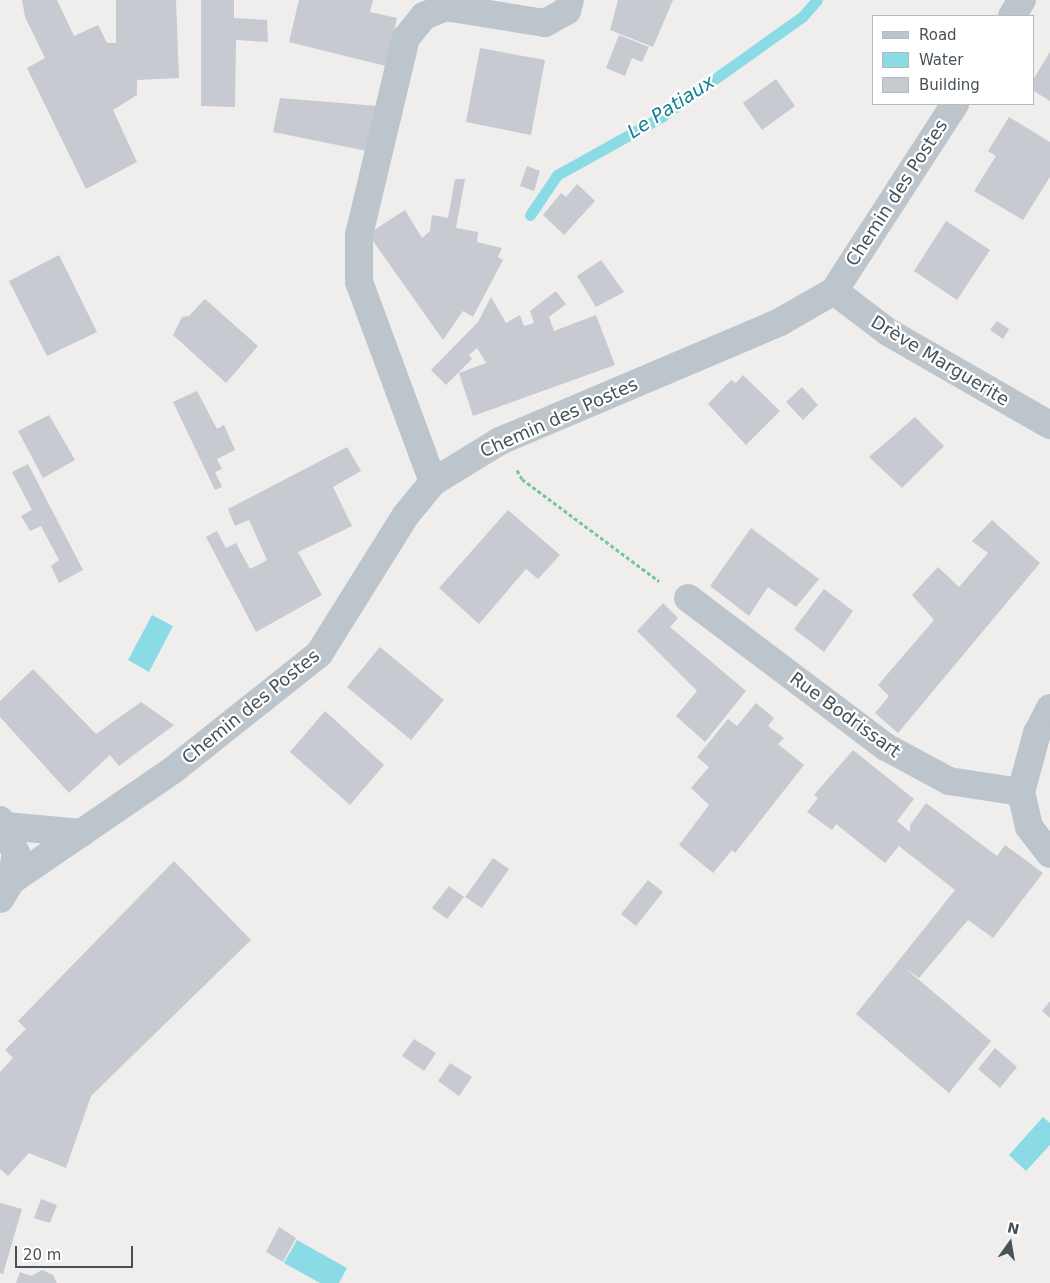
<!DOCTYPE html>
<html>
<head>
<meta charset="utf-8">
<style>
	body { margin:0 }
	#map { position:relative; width:1050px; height:1283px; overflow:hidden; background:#f0eded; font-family:"DejaVu Sans",sans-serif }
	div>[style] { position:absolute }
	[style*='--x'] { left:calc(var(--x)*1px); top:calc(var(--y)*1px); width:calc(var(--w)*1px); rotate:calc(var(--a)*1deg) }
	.water>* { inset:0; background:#8bdbe7 }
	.stream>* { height:11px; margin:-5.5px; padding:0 5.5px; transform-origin:5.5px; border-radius:5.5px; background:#8bdbe7 }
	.building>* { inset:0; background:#c7cad0 }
	.path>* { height:3px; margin-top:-1.5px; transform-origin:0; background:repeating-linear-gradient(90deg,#76c89a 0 4px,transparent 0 6.5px) }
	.minor>* { height:28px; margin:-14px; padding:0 14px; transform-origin:14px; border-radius:14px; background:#bcc5cc }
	span { translate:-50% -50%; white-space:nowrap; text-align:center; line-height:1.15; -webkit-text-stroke:4.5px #fff; paint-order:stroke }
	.street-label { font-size:18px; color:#465259 }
	.water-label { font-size:19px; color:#128192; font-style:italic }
	.legend { position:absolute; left:872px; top:15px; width:162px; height:90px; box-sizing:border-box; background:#fff; border:1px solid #b5babd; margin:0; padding:6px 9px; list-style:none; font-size:15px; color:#465259 }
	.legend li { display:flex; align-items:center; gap:10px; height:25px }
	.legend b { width:25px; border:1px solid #b5babd }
	.north { position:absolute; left:985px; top:1218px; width:50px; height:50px; -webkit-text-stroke:4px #fff; paint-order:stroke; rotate:13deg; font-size:14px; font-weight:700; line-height:20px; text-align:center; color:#465259 }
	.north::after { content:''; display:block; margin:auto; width:18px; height:22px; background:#465259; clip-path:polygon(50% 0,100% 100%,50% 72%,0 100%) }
	.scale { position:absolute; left:15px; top:1246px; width:118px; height:22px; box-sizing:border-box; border:2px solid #465259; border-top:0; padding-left:6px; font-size:15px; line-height:18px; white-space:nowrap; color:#465259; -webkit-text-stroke:4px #fff; paint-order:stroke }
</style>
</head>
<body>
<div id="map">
	<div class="water">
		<i style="clip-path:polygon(152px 615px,173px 626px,149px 672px,128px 660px)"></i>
		<i style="clip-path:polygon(1043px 1117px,1050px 1123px,1050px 1145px,1026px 1171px,1009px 1155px)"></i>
		<i style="clip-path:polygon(297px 1240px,347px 1268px,339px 1283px,320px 1283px,284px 1263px)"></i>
	</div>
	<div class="stream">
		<i style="--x:530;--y:215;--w:48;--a:-56"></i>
		<i style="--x:557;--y:175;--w:119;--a:-29.1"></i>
		<i style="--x:661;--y:117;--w:174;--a:-35.4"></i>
		<i style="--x:803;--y:16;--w:21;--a:-49"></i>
	</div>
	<div class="building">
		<i style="clip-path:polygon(22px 0,57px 0,74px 36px,98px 25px,107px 43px,116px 43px,116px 0,176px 0,179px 78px,137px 80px,137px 95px,113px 110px,137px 162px,86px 189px,27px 68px,45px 58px,25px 17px)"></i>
		<i style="clip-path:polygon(201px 0,234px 0,234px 18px,267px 20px,268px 42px,236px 40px,235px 107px,201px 106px)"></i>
		<i style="clip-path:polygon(299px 0,373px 0,370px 12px,397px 18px,386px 66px,289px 42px)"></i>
		<i style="clip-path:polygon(618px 0,673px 0,653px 47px,610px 30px)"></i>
		<i style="clip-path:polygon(619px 35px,649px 47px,642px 62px,632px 58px,625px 76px,606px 68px)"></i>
		<i style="clip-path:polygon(480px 48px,545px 60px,531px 135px,466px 122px)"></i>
		<i style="clip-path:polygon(1050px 52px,1050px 101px,1034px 91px,1034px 78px)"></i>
		<i style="clip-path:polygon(776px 79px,795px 106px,762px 130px,743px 103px)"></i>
		<i style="clip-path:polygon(280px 98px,378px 106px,367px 151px,273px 132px)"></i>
		<i style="clip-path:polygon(1009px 117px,1050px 142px,1050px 177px,1023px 220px,974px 191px,996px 156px,988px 151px)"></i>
		<i style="clip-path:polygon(527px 166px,540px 171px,534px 191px,520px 186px)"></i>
		<i style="clip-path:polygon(455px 179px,465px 179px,456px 228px,478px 232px,477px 242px,502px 248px,498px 257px,503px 260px,473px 317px,463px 311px,443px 340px,368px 234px,405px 210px,422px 238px,430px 231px,432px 215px,448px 218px)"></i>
		<i style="clip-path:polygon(577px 184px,595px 201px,564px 235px,543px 215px,561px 193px,566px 197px)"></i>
		<i style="clip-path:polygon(946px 221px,990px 250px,957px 300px,914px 271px)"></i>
		<i style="clip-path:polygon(59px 255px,97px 332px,47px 356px,9px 281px)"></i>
		<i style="clip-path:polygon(601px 260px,624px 292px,596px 307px,577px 276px)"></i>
		<i style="clip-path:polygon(556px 291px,566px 304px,549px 317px,554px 331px,596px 315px,615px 365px,473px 416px,459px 373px,486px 363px,477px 348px,469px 355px,472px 359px,446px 385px,431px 370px,478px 322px,491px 297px,506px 323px,520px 315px,524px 326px,534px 323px,530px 311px)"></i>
		<i style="clip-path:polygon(205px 299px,258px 346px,226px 383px,173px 335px,182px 317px,189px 316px)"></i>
		<i style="clip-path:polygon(997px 321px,1009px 329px,1003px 339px,990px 330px)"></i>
		<i style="clip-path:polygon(743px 375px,780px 411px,746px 445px,708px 404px,731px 380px,736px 383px)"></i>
		<i style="clip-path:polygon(802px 387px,818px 405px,803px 420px,786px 402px)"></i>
		<i style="clip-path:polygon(197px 391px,217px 429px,224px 425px,235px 450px,217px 459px,222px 469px,215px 472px,222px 487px,215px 490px,173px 402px)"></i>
		<i style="clip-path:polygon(49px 415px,75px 460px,43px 478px,18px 431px)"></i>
		<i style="clip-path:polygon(915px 417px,944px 446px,902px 488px,869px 457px)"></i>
		<i style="clip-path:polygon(347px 447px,361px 471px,333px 487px,352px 526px,298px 552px,322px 595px,256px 632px,206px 537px,217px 531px,226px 548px,236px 543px,250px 569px,267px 560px,249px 520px,235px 526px,228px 509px)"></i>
		<i style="clip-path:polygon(28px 464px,83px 570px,59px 583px,51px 566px,59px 560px,41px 526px,30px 531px,21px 516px,32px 510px,12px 472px)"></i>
		<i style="clip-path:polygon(508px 510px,560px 555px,538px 579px,526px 569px,479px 624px,439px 588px)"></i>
		<i style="clip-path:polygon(992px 520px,1040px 563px,898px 733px,875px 713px,889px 696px,878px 685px,934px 620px,912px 595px,938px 567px,959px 587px,988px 553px,972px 541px)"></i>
		<i style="clip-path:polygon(751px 528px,819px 579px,796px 607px,768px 587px,749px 616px,710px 586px)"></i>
		<i style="clip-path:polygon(824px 589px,853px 611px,824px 652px,794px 629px)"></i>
		<i style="clip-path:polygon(663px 603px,678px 618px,670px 627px,746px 691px,705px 742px,676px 716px,697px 691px,637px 631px)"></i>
		<i style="clip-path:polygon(380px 647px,444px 700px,411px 740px,347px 687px)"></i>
		<i style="clip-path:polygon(33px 669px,96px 734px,141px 702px,174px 725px,119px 766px,110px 755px,69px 793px,0 717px,0 701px)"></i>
		<i style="clip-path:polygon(756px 703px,774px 718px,768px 726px,784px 738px,778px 744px,804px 765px,735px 853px,732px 850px,713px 873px,679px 845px,709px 805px,691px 788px,709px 767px,697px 757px,728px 719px,737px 726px)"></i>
		<i style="clip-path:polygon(325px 711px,384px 765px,350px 805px,290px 752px)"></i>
		<i style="clip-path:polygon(853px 750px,914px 799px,897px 821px,910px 832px,910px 825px,926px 803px,997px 856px,1005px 845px,1043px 873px,993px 938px,968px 920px,919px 978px,905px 968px,991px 1041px,949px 1093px,856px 1014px,955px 890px,899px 846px,885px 863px,836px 824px,832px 830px,807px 812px,818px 798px,814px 795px)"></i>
		<i style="clip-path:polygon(493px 858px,509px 869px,482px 908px,465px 897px)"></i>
		<i style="clip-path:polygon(174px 861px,251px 940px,91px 1096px,66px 1168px,29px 1153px,8px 1176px,0 1169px,0 1072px,13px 1058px,5px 1050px,26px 1029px,18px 1021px)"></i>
		<i style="clip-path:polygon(648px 880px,663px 892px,636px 926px,621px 914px)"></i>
		<i style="clip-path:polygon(449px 886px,464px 897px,447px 919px,432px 908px)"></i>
		<i style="clip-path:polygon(1050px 1001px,1050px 1018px,1042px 1011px)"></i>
		<i style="clip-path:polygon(414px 1039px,436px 1053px,424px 1071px,402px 1056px)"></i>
		<i style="clip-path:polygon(995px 1048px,1017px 1067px,1000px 1088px,978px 1069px)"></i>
		<i style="clip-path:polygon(450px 1063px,472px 1077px,459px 1096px,438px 1081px)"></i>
		<i style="clip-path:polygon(41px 1199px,57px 1205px,50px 1223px,34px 1218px)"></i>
		<i style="clip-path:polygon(0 1203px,22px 1209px,3px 1274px,0 1273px)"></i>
		<i style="clip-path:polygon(279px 1227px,296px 1238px,283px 1262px,266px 1252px)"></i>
		<i style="clip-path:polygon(42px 1270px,53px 1275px,57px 1283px,16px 1283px,20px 1272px,31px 1276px)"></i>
	</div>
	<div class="path">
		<i style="--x:517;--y:470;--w:10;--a:61"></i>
		<i style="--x:522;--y:479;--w:171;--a:36.7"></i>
	</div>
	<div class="minor">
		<i style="--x:1012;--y:16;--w:19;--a:-58"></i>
		<i style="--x:834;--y:291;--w:68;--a:37.2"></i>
		<i style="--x:888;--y:332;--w:187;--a:29.9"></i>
		<i style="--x:433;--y:482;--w:213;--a:-110.3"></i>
		<i style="--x:359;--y:282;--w:47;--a:-90"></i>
		<i style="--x:359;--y:235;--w:203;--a:-76.6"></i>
		<i style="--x:406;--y:38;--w:28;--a:-51"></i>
		<i style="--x:424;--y:16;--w:23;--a:-23"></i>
		<i style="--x:445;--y:7;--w:101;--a:9.1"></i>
		<i style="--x:545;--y:23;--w:25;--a:-29"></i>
		<i style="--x:567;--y:11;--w:11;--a:-75"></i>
		<i style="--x:688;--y:598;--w:248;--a:37"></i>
		<i style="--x:886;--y:747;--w:72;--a:28.4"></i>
		<i style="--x:949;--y:781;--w:73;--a:8.7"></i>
		<i style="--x:1050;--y:708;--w:28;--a:117"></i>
		<i style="--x:1037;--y:733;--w:61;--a:105.2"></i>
		<i style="--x:1021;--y:792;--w:36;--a:77"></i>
		<i style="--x:1029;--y:827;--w:34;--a:52"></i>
		<i style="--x:0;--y:820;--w:37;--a:64"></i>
		<i style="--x:16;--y:853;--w:28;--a:100"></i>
		<i style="--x:11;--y:881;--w:21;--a:121"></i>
		<i style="--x:6;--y:826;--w:76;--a:5.3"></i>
		<i style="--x:11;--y:881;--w:196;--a:-34.4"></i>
		<i style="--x:173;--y:770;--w:186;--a:-38.5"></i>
		<i style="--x:319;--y:654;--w:164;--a:-58"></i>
		<i style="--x:406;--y:515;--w:43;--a:-50.7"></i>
		<i style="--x:433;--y:482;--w:79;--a:-31.5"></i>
		<i style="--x:500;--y:441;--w:304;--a:-23"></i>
		<i style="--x:780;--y:322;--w:62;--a:-29.9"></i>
		<i style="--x:834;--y:291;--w:223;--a:-57.1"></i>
	</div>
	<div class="street-label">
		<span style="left:897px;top:193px;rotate:-57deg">Chemin des Postes</span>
		<span style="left:940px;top:361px;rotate:31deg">Drève Marguerite</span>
		<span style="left:559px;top:418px;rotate:-24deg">Chemin des Postes</span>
		<span style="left:251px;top:707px;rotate:-39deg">Chemin des Postes</span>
		<span style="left:845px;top:715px;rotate:36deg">Rue Bodrissart</span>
	</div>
	<div class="water-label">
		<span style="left:671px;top:107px;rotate:-33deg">Le Patiaux</span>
	</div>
	<ul class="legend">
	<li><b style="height:6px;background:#bcc5cc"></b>Road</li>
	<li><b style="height:14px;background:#8bdbe7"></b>Water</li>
	<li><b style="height:14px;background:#c7cad0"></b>Building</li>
	</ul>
	<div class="north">N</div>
	<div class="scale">20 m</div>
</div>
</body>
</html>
